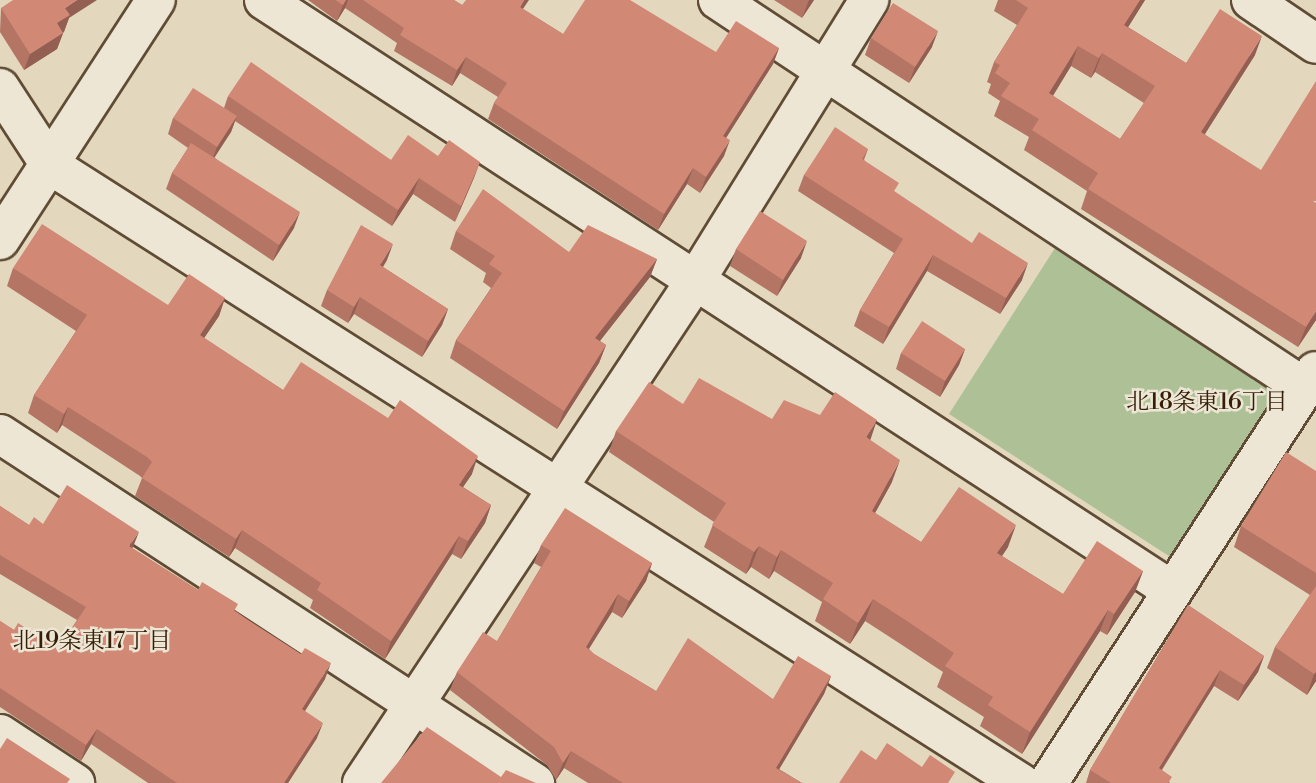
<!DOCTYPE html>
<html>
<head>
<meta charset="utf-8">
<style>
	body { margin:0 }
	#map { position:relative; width:1316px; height:783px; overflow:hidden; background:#e3d8be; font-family:"Libre Bodoni","Noto Serif JP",serif }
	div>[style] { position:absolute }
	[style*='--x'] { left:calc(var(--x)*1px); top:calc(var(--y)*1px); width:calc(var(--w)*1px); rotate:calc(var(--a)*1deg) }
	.green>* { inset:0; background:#adc096 }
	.roads { filter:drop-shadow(2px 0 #604c35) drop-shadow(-2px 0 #604c35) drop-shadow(0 2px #604c35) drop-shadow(0 -2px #604c35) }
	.minor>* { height:38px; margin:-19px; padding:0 19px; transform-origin:19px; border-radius:19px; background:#ede6d5 }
	.wall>* { inset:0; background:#b47565 }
	.shaded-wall>* { inset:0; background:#925f52 }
	.building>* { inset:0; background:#d18875 }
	span { translate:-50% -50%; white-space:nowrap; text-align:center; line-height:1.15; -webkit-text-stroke:5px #ede6d5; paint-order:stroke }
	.neighbourhood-label { font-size:23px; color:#341e07 }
</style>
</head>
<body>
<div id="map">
	<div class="green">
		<i style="clip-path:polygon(1062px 237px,1288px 393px,1172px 558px,949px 414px)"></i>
	</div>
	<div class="roads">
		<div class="minor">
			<i style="--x:264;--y:0;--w:1084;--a:33.03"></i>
			<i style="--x:718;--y:0;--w:704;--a:33.46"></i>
			<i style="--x:1251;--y:0;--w:78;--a:34.1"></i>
			<i style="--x:0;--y:88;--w:92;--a:57"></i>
			<i style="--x:50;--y:165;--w:1151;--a:32.48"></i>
			<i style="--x:0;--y:240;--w:286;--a:-57"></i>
			<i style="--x:0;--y:434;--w:639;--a:33.12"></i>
			<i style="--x:0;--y:734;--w:90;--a:33.2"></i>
			<i style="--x:362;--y:783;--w:602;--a:-56.44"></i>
			<i style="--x:695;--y:281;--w:331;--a:-58.2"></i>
			<i style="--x:1048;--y:783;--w:491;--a:-57"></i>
		</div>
	</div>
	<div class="wall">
		<i style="clip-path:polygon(308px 0,454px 0,462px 5px,523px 9px,563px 34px,716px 52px,779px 48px,773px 64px,726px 138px,724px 156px,700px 193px,687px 184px,658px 230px,488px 119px,494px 103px,498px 97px,460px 73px,452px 86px,394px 51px,397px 43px,345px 8px,337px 21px)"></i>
		<i style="clip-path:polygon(774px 0,814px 0,802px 18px)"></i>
		<i style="clip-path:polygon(evenodd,998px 0,1145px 0,1128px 27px,1186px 63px,1255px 55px,1205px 134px,1316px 320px,1298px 347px,1081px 209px,1087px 191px,1024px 150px,1029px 137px,994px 116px,1000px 101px,988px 93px,991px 84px,987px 82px,994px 62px,1017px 25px,994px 11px,998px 0,1071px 66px,1091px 78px,1095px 72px,1144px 103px,1120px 139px,1053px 96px,1071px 66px)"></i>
		<i style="clip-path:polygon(1px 8px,69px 18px,57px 49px,24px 70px,0 32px)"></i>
		<i style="clip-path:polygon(871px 38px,932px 47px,909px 83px,865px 55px)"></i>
		<i style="clip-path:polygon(228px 96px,391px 160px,438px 156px,480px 162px,455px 222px,413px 194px,392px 226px,235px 121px,231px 132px,214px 157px,294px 228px,273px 261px,166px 189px,172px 173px,188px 148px,168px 134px,173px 118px,224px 108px)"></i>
		<i style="clip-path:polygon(868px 149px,864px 160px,895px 192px,1022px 280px,1000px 314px,927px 271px,883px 344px,854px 326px,860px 310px,894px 253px,798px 191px,804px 175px)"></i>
		<i style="clip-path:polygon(456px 231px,569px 252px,657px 259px,650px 277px,600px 341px,606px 345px,599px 363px,557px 429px,450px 358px,456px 340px,491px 288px,483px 282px,486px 273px,450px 249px)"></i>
		<i style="clip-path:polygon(736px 249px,801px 258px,777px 296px,730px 266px)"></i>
		<i style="clip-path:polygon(387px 260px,383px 267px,448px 309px,442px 325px,422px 357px,354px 314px,348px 323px,321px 306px,327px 290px)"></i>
		<i style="clip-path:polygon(13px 268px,168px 305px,225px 298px,219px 316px,204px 338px,283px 390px,472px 474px,463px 487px,491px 505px,485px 523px,461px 559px,452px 554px,385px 659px,310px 608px,313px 600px,235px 548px,229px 557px,135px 496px,142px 478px,140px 476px,62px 425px,57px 433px,28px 413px,34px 395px,76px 331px,7px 286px)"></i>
		<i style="clip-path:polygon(965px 349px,959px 365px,940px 397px,896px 369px,901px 353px)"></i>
		<i style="clip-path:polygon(683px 404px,772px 419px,870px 440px,892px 482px,875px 513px,921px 542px,1008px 547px,1002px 556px,1063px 594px,1143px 571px,1135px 592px,1107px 635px,1100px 631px,1022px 754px,980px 726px,984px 717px,937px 687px,943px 672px,899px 643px,865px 621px,850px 644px,815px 621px,822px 602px,774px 571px,769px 579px,751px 567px,746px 574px,704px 547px,714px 522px,609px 452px,616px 431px)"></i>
		<i style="clip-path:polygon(1316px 471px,1316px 681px,1307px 695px,1267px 668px,1275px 647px,1310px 595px,1234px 547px,1241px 526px)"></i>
		<i style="clip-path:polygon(0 506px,29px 525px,43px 524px,132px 548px,198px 590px,236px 611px,325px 679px,305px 711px,317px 738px,288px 783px,148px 783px,91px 744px,81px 761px,0 707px,0 621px,14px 630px,58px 649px,77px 620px,0 574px)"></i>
		<i style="clip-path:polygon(541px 545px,652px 563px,646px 581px,622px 618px,612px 612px,589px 649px,594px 654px,656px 691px,773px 699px,831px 676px,824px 694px,779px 769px,802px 783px,588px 783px,564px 768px,556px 780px,547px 765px,450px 690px,457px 672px,497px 641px,541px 567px,534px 563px)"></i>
		<i style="clip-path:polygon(1188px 605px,1264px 656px,1258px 672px,1238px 701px,1214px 686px,1162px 770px,1170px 783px,1086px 783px,1090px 770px)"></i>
	</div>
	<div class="shaded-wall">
		<i style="clip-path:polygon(77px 0,97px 0,69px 18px,64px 32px,51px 40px,57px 23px,65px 8px)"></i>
		<i style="clip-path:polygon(346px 0,348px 0,345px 8px,337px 21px,343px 5px)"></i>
		<i style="clip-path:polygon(524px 0,529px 0,514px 22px,520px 7px)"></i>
		<i style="clip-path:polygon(809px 0,814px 0,802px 18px)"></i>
		<i style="clip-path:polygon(1140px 0,1145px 0,1117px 45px,1124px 25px)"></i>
		<i style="clip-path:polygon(938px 31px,932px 47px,909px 83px,915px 67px)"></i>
		<i style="clip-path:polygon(63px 33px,57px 49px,24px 70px,30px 54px)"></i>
		<i style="clip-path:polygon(1262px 36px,1255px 55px,1194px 151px,1201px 132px)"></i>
		<i style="clip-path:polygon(1078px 46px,1071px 66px,1042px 113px,1049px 93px)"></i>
		<i style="clip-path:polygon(779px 48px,773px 64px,717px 152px,723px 136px)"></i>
		<i style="clip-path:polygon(1102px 53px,1095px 72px,1091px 78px,1099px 58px)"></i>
		<i style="clip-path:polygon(466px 57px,460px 73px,452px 86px,457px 70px)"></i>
		<i style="clip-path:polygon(237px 116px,231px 132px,211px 163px,217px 147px)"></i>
		<i style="clip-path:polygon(730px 140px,724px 156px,700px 193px,706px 177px)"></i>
		<i style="clip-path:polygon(480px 162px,474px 178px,455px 222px,461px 206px)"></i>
		<i style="clip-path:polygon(693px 168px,687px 184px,658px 230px,664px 214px)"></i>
		<i style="clip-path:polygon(419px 178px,413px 194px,392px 226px,398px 210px)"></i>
		<i style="clip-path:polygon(300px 212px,294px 228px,273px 261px,279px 245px)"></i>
		<i style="clip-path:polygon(807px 241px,801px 258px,777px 296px,783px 280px)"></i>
		<i style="clip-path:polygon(393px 244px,387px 260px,374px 281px,380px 265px)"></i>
		<i style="clip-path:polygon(933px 255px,927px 271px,883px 344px,889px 327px)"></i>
		<i style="clip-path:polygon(657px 259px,650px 277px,588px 356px,595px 338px)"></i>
		<i style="clip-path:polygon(1028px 263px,1022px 280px,1000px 314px,1006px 298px)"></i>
		<i style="clip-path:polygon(360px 297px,354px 314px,348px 323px,354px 307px)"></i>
		<i style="clip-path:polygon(225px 298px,219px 316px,194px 353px,200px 335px)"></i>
		<i style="clip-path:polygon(448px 309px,442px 325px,422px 357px,428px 341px)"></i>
		<i style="clip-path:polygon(1316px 311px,1316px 320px,1298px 347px,1306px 327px)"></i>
		<i style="clip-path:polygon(606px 345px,599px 363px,557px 429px,564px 411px)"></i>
		<i style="clip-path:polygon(965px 349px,959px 365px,940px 397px,945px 381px)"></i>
		<i style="clip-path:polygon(68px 407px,62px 425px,57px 433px,64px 414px)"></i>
		<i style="clip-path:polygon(877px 420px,870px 441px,866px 437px)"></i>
		<i style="clip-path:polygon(478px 456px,472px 474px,452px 503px,459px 485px)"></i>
		<i style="clip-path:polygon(900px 460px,892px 482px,864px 533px,872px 511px)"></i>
		<i style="clip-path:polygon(491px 505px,485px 523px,461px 559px,468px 541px)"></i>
		<i style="clip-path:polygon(1016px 525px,1008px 547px,989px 575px,997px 553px)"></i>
		<i style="clip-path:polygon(242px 530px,235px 548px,229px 557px,236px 539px)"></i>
		<i style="clip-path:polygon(139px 532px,133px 547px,124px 562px,129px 546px)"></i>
		<i style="clip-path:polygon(459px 536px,452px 554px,385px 659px,391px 641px)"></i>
		<i style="clip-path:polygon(759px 546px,751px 567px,746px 574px,754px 552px)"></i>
		<i style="clip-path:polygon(781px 550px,774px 571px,769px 579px,777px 557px)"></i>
		<i style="clip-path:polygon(652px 563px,646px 581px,622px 618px,629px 601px)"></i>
		<i style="clip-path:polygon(1143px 571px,1135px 592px,1107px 635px,1114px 614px)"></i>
		<i style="clip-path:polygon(618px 594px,612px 612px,579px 664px,586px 647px)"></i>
		<i style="clip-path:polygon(873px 599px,865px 621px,850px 644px,858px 623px)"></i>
		<i style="clip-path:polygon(1108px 610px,1100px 631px,1022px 754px,1030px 732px)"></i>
		<i style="clip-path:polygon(1264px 656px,1258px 672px,1238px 701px,1244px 685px)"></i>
		<i style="clip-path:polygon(331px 663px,325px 679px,296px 725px,302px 709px)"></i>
		<i style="clip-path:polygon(1220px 670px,1214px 686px,1153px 783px,1159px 768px)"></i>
		<i style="clip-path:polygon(1316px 672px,1316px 681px,1307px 695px,1314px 674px)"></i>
		<i style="clip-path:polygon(831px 676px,824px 694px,771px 783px,776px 768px)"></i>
		<i style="clip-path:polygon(323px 723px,317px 738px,288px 783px,284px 783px)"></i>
		<i style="clip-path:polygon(97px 729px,91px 744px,81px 761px,86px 745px)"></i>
		<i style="clip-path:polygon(571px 751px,564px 768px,556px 780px,563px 763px)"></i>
	</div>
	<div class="building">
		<i style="clip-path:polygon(13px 0,77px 0,65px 8px,70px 15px,57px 23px,63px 33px,30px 54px,1px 8px)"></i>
		<i style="clip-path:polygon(335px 0,346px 0,343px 5px)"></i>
		<i style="clip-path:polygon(363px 0,454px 0,462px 5px,466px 0,524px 0,520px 7px,563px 34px,585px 0,630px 0,716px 52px,736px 21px,779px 48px,723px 136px,730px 140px,706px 177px,693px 168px,664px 214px,494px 103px,507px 83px,466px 57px,457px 70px,400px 35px,404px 28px)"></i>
		<i style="clip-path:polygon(evenodd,1016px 0,1140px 0,1124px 25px,1186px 63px,1220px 9px,1262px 36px,1201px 132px,1261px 170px,1316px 81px,1316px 201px,1313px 201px,1316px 203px,1316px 311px,1306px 327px,1088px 189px,1098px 173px,1032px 130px,1039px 119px,1001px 96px,1010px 83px,995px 73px,1000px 65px,994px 62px,1028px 8px,1016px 0,1078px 46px,1099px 58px,1102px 53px,1155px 86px,1120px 139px,1049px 93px,1078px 46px)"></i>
		<i style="clip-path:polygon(893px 3px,938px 31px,915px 67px,871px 38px)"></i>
		<i style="clip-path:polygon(251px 62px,391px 160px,408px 135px,438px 156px,449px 140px,480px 162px,461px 206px,419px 178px,398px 210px,228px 96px)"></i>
		<i style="clip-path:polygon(193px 88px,237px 116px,217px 147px,173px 118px)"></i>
		<i style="clip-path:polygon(835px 127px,868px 149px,862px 159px,899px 183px,894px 191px,972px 243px,979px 232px,1028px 263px,1006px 298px,933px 255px,889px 327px,860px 310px,903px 239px,804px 175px)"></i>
		<i style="clip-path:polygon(191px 143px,300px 212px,279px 245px,172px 173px)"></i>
		<i style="clip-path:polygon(483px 189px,569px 252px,588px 225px,657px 259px,595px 338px,606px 345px,564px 411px,456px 340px,502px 273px,489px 264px,495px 256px,456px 231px)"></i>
		<i style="clip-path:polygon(760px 211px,807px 241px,783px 280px,736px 249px)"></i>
		<i style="clip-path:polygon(42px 224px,168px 305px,189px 274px,225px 298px,200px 335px,283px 390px,301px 362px,388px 418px,400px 400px,478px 456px,459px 485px,491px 505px,468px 541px,459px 536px,391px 641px,317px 590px,321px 583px,242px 530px,236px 539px,142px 478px,152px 462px,147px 457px,68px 407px,64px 414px,34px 395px,87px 315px,13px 268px)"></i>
		<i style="clip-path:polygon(361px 225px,393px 244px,380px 265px,448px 309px,428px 341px,360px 297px,354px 307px,327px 290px)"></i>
		<i style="clip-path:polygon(922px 321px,965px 349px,945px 381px,901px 353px)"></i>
		<i style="clip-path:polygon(699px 378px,772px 419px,784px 400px,820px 415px,835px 392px,877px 420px,866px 437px,900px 460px,872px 511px,921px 542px,959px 487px,1016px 525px,997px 553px,1063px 594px,1097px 541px,1143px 571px,1114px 614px,1108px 610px,1030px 732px,988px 705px,993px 697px,945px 666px,954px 653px,907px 621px,873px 599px,858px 623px,823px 599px,833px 583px,781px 550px,777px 557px,759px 546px,754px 552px,712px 525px,726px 503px,616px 431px,649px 382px,683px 404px)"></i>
		<i style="clip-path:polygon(1286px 452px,1316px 471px,1316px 573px,1241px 526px)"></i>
		<i style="clip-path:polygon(67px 485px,139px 532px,129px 546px,198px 590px,202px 582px,238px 604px,234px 611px,301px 654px,305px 648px,331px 663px,302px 709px,323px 723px,284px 783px,177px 783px,97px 729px,86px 745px,0 688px,0 621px,14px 630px,18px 623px,58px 649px,86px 607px,0 555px,0 506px,29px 525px,34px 517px,43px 524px)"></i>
		<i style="clip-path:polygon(565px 508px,652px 563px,629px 601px,618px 594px,586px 647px,594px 654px,656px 691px,688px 638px,773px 699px,798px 656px,831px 676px,776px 768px,802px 783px,623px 783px,571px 751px,563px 763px,554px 747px,457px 672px,483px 632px,497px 641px,551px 551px,541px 545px)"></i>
		<i style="clip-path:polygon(1316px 586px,1316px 672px,1314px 674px,1275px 647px)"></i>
		<i style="clip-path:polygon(1188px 605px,1264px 656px,1244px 685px,1220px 670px,1159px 768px,1172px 777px,1168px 783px,1111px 783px,1090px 770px)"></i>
		<i style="clip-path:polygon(427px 727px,501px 777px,506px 770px,536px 783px,381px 783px)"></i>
		<i style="clip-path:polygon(7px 738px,70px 779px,67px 783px,0 783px,0 749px)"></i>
		<i style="clip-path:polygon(887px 743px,922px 767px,930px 755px,955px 772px,948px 783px,839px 783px,861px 750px,876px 760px)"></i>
	</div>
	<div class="neighbourhood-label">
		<span style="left:1207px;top:402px">北18条東16丁目</span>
		<span style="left:92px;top:641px">北19条東17丁目</span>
	</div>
</div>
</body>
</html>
